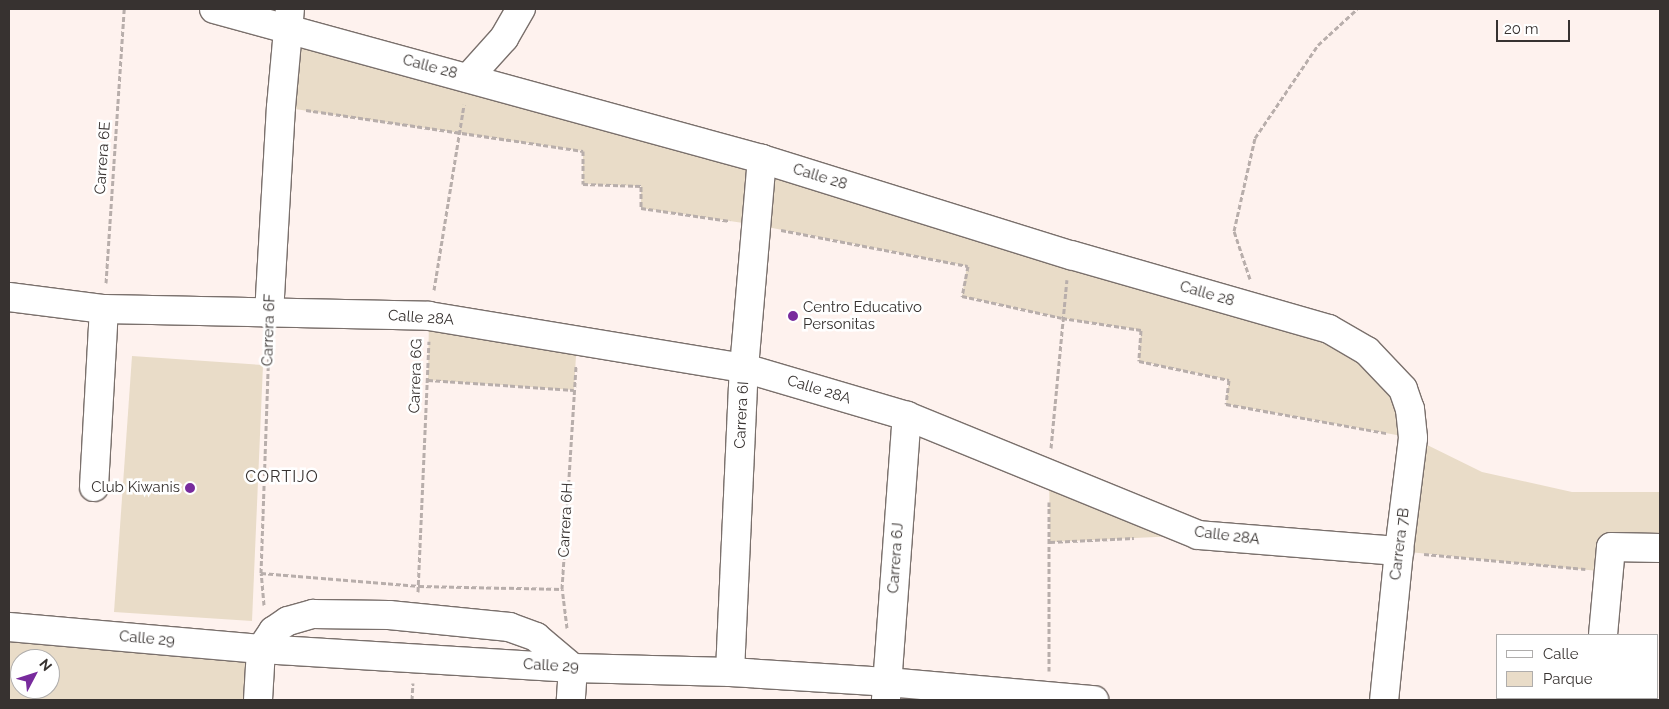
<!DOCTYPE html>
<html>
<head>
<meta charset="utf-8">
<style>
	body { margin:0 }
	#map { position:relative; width:1669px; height:709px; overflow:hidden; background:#fef2ee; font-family:Raleway,sans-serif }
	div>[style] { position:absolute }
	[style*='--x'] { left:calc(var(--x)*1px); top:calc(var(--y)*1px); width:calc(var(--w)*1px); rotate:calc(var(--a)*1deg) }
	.green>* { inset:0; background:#e9dcc8 }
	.path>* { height:3px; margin-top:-1.5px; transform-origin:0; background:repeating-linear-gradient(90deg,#b8aeab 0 5px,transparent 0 7.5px) }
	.roads { filter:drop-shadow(1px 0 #7a706c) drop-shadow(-1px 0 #7a706c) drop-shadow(0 1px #7a706c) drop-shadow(0 -1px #7a706c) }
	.minor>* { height:28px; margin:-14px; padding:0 14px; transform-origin:14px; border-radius:14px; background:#fff }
	.dots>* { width:14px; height:14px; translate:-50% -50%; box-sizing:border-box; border:2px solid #fff; border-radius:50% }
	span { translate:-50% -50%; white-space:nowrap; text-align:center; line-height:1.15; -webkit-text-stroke:5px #fff; paint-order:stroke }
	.street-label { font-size:15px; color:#373230 }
	.poi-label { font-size:15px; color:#373230 }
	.left { translate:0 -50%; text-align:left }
	.right { translate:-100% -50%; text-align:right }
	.neighbourhood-label { font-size:16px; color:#373230; letter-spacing:1px }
	.frame { position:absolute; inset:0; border:10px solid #373230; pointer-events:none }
	.legend { position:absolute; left:1496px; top:634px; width:162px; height:65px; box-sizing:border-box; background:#fff; border:1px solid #afadac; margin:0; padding:6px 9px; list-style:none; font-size:15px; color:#373230 }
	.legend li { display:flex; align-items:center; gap:10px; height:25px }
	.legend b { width:25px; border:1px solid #afadac }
	.north { position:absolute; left:10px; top:649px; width:50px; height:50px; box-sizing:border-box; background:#fff; border:1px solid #afadac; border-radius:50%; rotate:50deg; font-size:14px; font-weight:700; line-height:20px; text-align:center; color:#373230 }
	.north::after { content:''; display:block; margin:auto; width:18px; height:22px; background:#782b9d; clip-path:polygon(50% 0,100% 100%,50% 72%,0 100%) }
	.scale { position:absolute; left:1496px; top:20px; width:74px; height:22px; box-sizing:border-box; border:2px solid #373230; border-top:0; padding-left:6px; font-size:15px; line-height:18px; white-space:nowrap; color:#373230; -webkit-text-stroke:4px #fff; paint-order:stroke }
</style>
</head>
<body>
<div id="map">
	<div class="green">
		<i style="clip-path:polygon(286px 28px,1367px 351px,1413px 438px,1482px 472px,1572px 492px,1660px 492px,1660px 548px,1611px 547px,1608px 572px,1399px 551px,1413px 438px,1226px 404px,1229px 380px,1139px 361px,1141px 330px,1062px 318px,962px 296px,967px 266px,757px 225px,641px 208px,641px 186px,583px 184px,583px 151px,281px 107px)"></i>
		<i style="clip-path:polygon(429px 316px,577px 339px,574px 390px,428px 380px)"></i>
		<i style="clip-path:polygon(132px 356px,263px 365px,252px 621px,114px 612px)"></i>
		<i style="clip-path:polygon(1049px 473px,1198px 535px,1050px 542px)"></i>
		<i style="clip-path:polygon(evenodd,9px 627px,261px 649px,258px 700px,9px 700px,9px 627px,20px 659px,50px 659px,50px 689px,20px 689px,20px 659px)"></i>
	</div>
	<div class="path">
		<i style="--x:306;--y:110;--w:280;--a:8.4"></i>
		<i style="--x:583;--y:151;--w:33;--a:90"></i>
		<i style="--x:583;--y:184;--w:58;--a:2"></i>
		<i style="--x:641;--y:186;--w:22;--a:90"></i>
		<i style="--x:641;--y:208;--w:90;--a:8.3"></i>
		<i style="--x:781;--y:230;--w:190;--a:10.9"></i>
		<i style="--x:968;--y:266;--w:31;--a:101"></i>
		<i style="--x:962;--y:296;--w:102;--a:12.4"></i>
		<i style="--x:1062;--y:318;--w:80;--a:8.6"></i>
		<i style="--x:1141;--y:330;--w:31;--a:94"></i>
		<i style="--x:1139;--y:361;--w:92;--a:11.9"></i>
		<i style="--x:1229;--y:380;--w:24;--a:97"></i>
		<i style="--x:1226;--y:404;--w:163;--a:10.3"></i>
		<i style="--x:1250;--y:279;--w:51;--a:-108.4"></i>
		<i style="--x:1234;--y:231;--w:95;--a:-77.3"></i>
		<i style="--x:1255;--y:138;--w:112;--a:-55.9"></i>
		<i style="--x:1318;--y:45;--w:53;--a:-42.7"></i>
		<i style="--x:106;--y:283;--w:275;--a:-86.2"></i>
		<i style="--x:434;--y:290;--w:188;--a:-80.8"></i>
		<i style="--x:428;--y:380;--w:146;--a:3.9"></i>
		<i style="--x:1051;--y:448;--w:169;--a:-84.6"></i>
		<i style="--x:1050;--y:542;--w:84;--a:-2.7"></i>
		<i style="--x:1424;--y:554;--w:162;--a:5.3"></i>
		<i style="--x:261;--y:573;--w:159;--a:4.7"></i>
		<i style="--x:419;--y:586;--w:143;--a:1.2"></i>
		<i style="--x:418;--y:592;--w:251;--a:-87.5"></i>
		<i style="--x:264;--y:605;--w:32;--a:-95"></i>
		<i style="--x:261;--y:573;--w:234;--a:-88"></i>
		<i style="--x:567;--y:628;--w:39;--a:-97"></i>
		<i style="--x:562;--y:589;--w:224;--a:-86.4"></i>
		<i style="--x:1049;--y:671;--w:169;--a:-90"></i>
		<i style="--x:412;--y:700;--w:17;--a:-87"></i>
	</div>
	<div class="roads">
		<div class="minor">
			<i style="--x:214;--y:9;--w:568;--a:15.31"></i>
			<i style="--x:762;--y:159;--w:324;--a:17.3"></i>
			<i style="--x:1071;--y:255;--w:268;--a:16"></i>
			<i style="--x:1329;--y:329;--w:44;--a:30.1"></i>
			<i style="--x:1367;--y:351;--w:52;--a:46.5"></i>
			<i style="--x:1403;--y:389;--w:21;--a:71"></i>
			<i style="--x:1410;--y:409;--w:29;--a:84"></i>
			<i style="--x:1413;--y:438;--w:114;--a:97.1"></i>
			<i style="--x:1399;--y:551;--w:150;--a:95.7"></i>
			<i style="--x:468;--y:78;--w:54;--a:-48"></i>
			<i style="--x:504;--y:38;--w:34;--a:-60"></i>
			<i style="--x:9;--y:297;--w:96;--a:7.2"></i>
			<i style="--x:104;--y:309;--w:325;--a:1.2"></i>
			<i style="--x:429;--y:316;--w:319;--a:9.4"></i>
			<i style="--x:744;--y:368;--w:170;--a:16.4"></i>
			<i style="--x:907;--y:416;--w:314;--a:22.2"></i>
			<i style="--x:1198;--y:535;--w:202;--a:4.6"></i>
			<i style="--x:269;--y:314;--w:207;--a:-86.7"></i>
			<i style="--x:281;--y:107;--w:98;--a:-84.8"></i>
			<i style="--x:94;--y:487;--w:178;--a:-86.8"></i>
			<i style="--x:9;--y:627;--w:253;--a:5"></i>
			<i style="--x:261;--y:649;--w:313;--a:3.5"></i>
			<i style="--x:573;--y:668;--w:157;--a:1.5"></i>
			<i style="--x:730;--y:672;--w:157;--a:3.6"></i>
			<i style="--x:887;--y:682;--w:208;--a:5"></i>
			<i style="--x:1603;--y:635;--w:88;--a:-84.8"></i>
			<i style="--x:1611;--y:547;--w:49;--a:1.2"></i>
			<i style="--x:730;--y:672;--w:304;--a:-87.4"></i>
			<i style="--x:744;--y:368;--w:210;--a:-85.1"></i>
			<i style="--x:886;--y:699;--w:284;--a:-85.8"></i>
			<i style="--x:258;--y:700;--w:51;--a:-86.6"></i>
			<i style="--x:261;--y:649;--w:22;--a:-56"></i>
			<i style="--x:273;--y:631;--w:18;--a:-34"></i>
			<i style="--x:288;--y:621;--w:26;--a:-16"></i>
			<i style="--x:313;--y:614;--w:76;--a:0.8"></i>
			<i style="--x:389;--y:615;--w:121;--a:5.7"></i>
			<i style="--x:509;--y:627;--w:29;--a:20"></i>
			<i style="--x:536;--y:637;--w:48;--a:40"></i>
			<i style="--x:573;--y:668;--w:32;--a:94"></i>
			<i style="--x:1598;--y:700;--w:2;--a:-90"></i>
		</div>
	</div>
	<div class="dots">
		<i style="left:793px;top:316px;background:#782b9d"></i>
		<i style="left:190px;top:488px;background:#782b9d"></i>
	</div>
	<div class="street-label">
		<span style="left:430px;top:67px;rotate:15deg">Calle 28</span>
		<span style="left:103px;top:158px;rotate:-86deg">Carrera 6E</span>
		<span style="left:820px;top:177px;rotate:17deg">Calle 28</span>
		<span style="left:1207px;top:294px;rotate:16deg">Calle 28</span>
		<span style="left:421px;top:318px;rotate:4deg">Calle 28A</span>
		<span style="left:269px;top:330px;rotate:-88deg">Carrera 6F</span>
		<span style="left:416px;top:376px;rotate:-88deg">Carrera 6G</span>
		<span style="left:819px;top:390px;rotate:17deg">Calle 28A</span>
		<span style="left:742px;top:415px;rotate:-87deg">Carrera 6I</span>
		<span style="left:566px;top:520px;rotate:-87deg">Carrera 6H</span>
		<span style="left:1227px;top:536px;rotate:7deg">Calle 28A</span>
		<span style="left:1400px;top:544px;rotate:-83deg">Carrera 7B</span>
		<span style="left:896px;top:558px;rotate:-86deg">Carrera 6J</span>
		<span style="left:147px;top:639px;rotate:5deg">Calle 29</span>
		<span style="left:551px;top:666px;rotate:3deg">Calle 29</span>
	</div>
	<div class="poi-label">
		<span class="left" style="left:803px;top:316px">Centro Educativo<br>Personitas</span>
		<span class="right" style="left:180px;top:488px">Club Kiwanis</span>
	</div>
	<div class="neighbourhood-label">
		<span style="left:282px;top:477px">CORTIJO</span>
	</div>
	<div class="frame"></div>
	<ul class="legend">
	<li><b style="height:6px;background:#fff"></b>Calle</li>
	<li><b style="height:14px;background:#e9dcc8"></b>Parque</li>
	</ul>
	<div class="north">N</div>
	<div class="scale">20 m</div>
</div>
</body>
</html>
